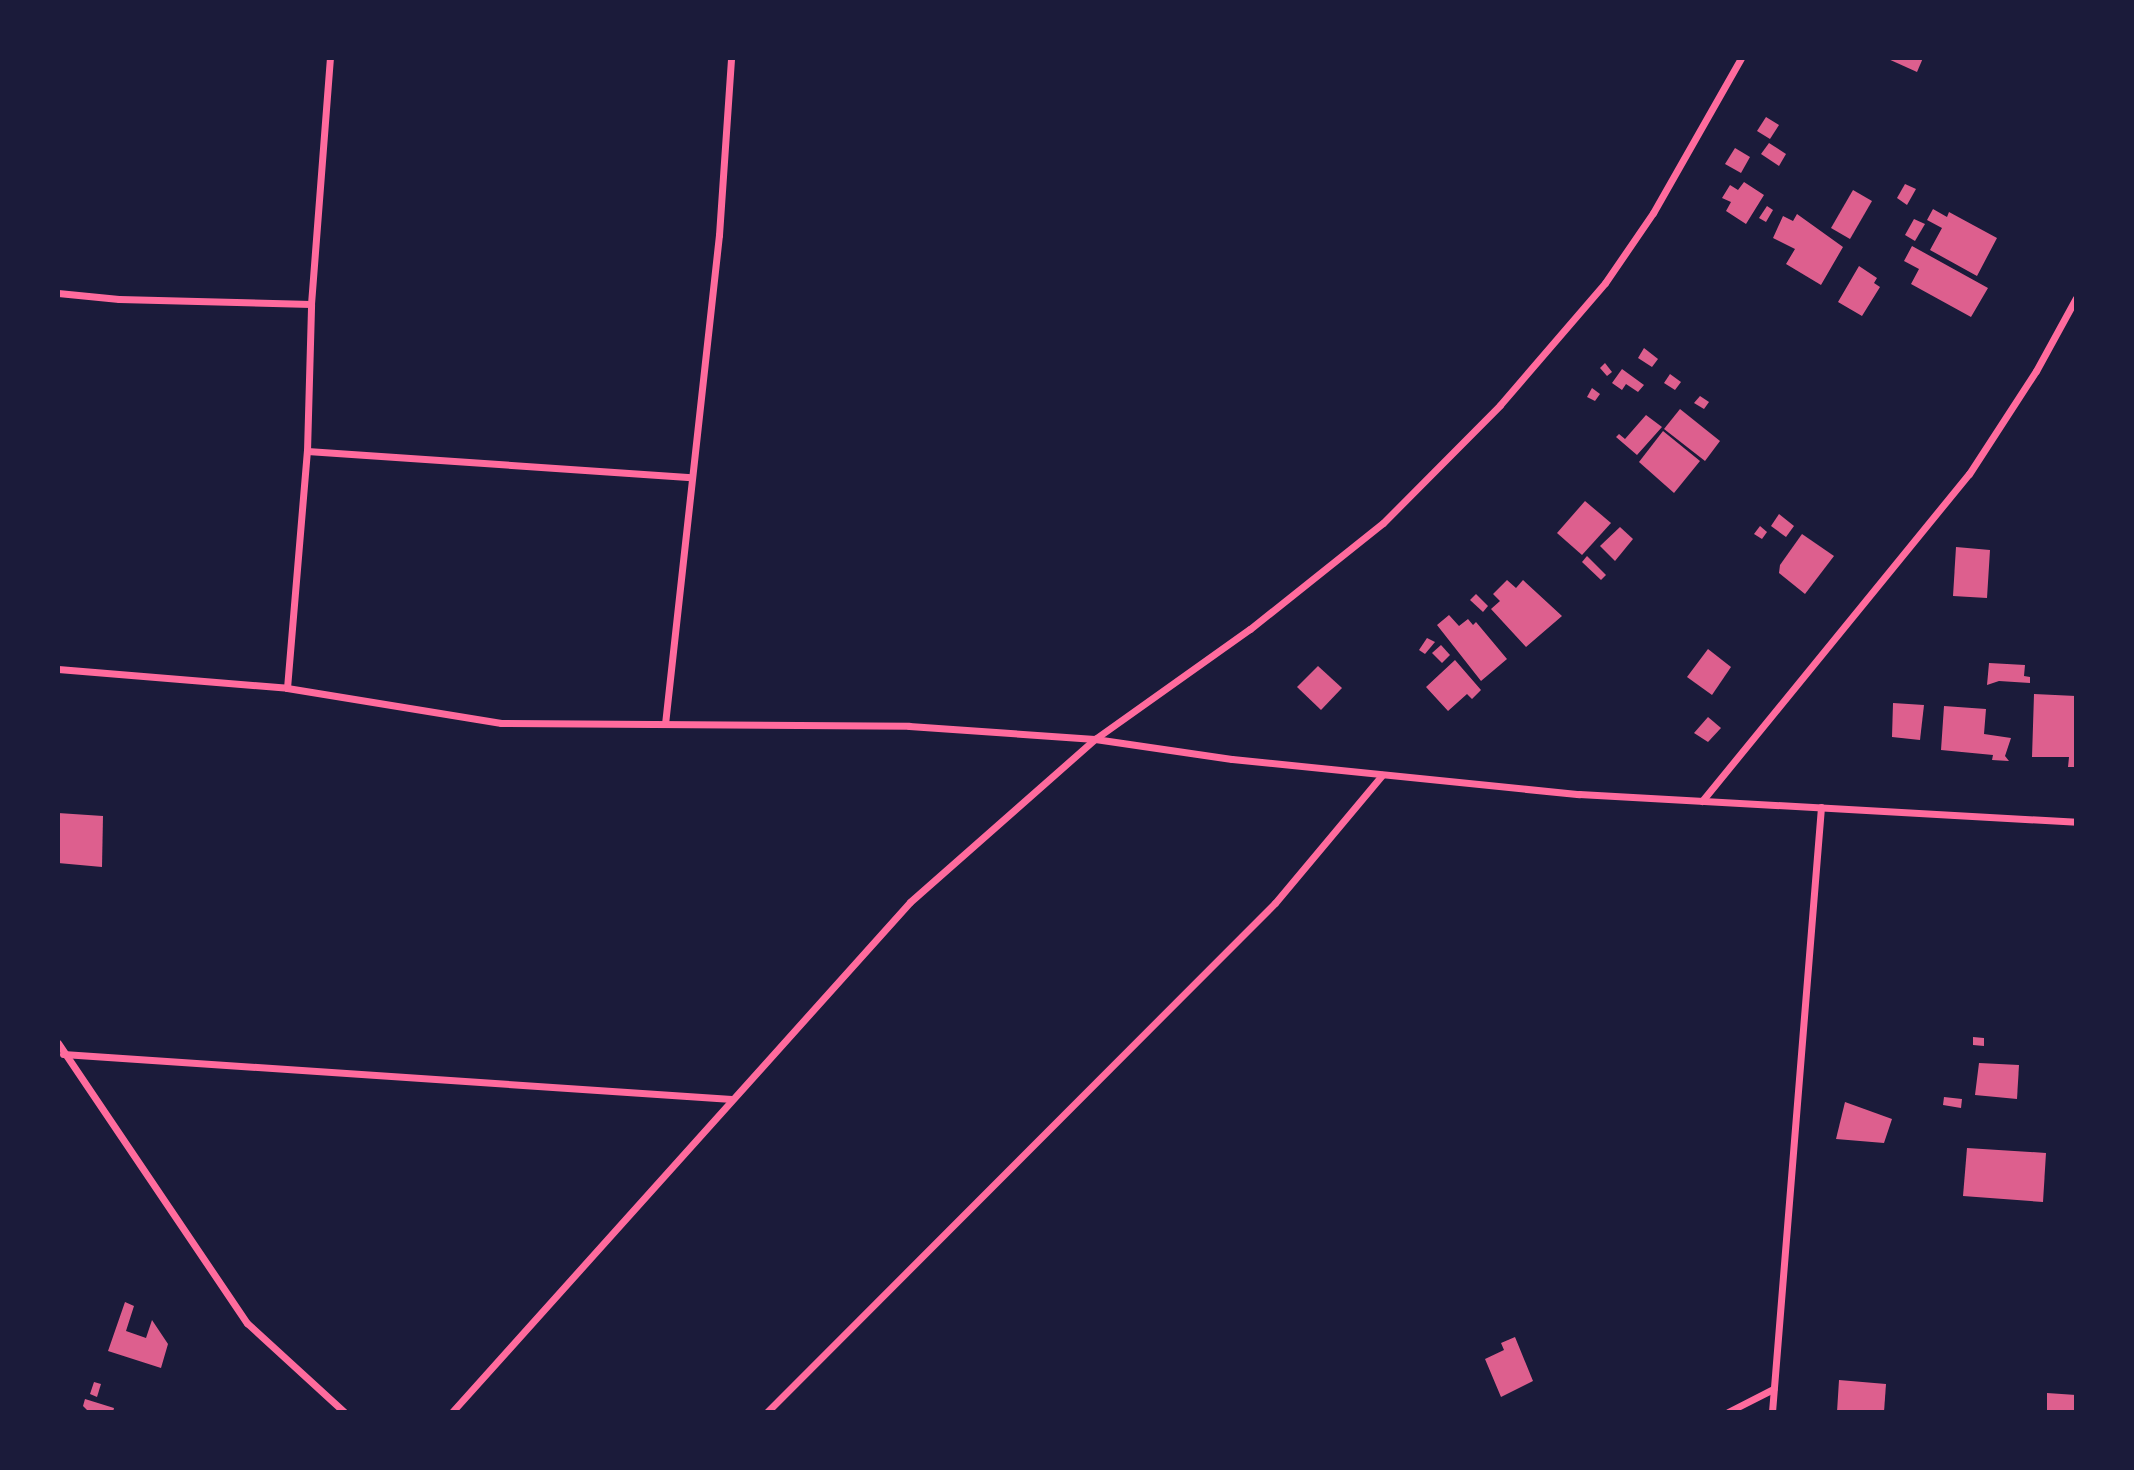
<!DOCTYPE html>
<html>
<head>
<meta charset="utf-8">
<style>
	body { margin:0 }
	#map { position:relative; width:2134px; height:1470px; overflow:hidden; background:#1b1b3a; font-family:Rubik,sans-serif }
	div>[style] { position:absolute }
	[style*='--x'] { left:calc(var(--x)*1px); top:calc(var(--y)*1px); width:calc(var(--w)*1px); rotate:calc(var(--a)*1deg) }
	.building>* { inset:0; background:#dd5f8e }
	.minor>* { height:7px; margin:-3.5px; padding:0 3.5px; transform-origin:3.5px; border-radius:3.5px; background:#ff6b9d }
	span { translate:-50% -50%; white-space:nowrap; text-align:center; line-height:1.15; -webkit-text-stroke:6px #1b1b3a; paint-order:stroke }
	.frame { position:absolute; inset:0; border:60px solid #1b1b3a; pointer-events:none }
</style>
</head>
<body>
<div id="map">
	<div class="building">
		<i style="clip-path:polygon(1886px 58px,1923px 58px,1917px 72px)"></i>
		<i style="clip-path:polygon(1766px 117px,1779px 125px,1770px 139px,1757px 131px)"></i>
		<i style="clip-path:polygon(1769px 143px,1786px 154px,1779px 166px,1761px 154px)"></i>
		<i style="clip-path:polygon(1735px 148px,1750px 157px,1741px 173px,1725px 164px)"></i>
		<i style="clip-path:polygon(1744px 182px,1764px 195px,1746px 224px,1726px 211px,1731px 202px,1722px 198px,1730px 185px,1738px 190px)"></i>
		<i style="clip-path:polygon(1905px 184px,1916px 189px,1907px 205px,1897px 198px)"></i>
		<i style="clip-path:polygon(1853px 190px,1872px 201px,1850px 239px,1831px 228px)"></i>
		<i style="clip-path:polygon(1767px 206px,1773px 210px,1766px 222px,1759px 218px)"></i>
		<i style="clip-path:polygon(1933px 209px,1947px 217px,1949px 212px,1997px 238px,1977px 276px,1930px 250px,1942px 228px,1927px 220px)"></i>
		<i style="clip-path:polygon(1797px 214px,1843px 247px,1821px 285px,1786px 264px,1795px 249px,1773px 238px,1783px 216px,1793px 221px)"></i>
		<i style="clip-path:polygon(1914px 219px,1925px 224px,1915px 241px,1905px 235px)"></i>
		<i style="clip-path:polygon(1912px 246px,1988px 288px,1971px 317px,1911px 284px,1919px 269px,1904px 261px)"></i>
		<i style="clip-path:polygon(1859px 266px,1877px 278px,1874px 283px,1880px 287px,1862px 316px,1838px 302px)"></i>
		<i style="clip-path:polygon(1644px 348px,1658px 359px,1652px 367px,1638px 358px)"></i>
		<i style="clip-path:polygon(1605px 363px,1612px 372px,1607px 376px,1600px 368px)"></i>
		<i style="clip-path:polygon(1622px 369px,1644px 385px,1638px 392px,1626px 384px,1622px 390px,1612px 383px)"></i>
		<i style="clip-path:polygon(1670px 374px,1681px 382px,1675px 390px,1664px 383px)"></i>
		<i style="clip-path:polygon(1592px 388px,1600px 394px,1595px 401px,1587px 397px)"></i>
		<i style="clip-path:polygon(1700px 396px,1709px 402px,1704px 409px,1694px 403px)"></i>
		<i style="clip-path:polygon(1680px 409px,1720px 441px,1705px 461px,1664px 429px)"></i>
		<i style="clip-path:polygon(1646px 415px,1662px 427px,1637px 455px,1616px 437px,1619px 434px,1625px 439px)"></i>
		<i style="clip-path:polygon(1663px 431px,1700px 461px,1674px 493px,1639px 462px)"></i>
		<i style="clip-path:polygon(1585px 501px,1611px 523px,1582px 555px,1557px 533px)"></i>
		<i style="clip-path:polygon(1779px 514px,1794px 526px,1786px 537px,1771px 526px)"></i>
		<i style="clip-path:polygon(1760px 526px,1767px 532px,1762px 539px,1754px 534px)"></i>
		<i style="clip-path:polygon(1620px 527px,1633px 539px,1615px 561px,1600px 546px)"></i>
		<i style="clip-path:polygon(1802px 534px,1834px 556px,1805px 594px,1779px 573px,1780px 565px)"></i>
		<i style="clip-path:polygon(1956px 547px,1990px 550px,1987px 598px,1953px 596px)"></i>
		<i style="clip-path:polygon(1587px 556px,1606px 575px,1601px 580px,1582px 562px)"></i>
		<i style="clip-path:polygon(1507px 580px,1516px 588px,1523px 580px,1562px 616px,1526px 647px,1491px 609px,1500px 601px,1493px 594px)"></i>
		<i style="clip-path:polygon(1476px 594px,1488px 606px,1483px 612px,1470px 600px)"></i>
		<i style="clip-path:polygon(1449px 615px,1459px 626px,1468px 619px,1473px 625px,1476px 622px,1507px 659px,1481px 681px,1437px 625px)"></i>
		<i style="clip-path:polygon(1427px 638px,1435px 642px,1425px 654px,1419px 650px)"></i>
		<i style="clip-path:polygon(1441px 645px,1450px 655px,1442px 663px,1432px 653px)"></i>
		<i style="clip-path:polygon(1708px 649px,1731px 667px,1712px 695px,1687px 677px)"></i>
		<i style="clip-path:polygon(1455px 660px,1481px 690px,1472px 699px,1467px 694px,1448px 711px,1426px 687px)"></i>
		<i style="clip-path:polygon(1989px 663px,2025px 665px,2024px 676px,2030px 677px,2030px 683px,1999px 681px,1987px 685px)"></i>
		<i style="clip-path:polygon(1318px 666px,1342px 688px,1321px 710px,1297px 687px)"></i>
		<i style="clip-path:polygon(2034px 694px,2076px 696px,2076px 767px,2068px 767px,2069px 757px,2032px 757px)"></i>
		<i style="clip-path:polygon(1893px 703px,1924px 705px,1920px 740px,1892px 737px)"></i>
		<i style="clip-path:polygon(1944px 706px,1986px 709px,1984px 734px,2011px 738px,2005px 756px,2009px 761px,1992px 760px,1993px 755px,1941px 750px)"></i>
		<i style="clip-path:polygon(1708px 717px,1721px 728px,1708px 742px,1694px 733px)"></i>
		<i style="clip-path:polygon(58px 813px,103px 816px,102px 867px,58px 863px)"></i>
		<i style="clip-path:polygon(1973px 1037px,1984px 1038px,1984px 1046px,1973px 1045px)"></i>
		<i style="clip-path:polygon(1979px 1063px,2019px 1065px,2017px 1099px,1975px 1095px)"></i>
		<i style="clip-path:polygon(1944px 1097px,1962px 1099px,1961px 1108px,1943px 1105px)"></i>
		<i style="clip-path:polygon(1845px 1102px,1892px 1119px,1884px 1143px,1836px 1139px)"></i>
		<i style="clip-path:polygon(1967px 1148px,2046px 1153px,2043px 1202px,1963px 1196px)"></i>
		<i style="clip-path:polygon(125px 1302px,134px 1306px,126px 1331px,146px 1338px,152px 1320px,168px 1344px,161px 1368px,108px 1351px)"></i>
		<i style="clip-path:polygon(1515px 1337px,1533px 1381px,1501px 1397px,1485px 1359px,1504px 1350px,1501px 1343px)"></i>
		<i style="clip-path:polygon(1839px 1380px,1886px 1384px,1884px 1412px,1837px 1412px)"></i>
		<i style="clip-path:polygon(94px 1382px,101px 1384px,97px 1397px,90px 1394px)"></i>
		<i style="clip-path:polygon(2047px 1393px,2076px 1395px,2076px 1412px,2047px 1412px)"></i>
		<i style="clip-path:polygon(85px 1399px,114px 1408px,113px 1412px,89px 1412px,83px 1406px)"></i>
	</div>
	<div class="minor">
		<i style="--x:58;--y:293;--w:61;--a:5.6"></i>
		<i style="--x:119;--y:299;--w:192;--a:1.5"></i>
		<i style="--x:307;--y:451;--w:385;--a:3.9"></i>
		<i style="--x:58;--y:669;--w:230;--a:4.7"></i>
		<i style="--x:287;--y:688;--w:217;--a:9.3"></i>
		<i style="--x:501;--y:723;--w:408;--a:0.4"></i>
		<i style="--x:909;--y:726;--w:186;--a:4"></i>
		<i style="--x:1095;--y:739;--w:138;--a:8.3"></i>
		<i style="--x:1232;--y:759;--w:349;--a:5.8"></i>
		<i style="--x:1579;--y:794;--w:498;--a:3.2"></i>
		<i style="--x:287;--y:688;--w:238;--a:-85.2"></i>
		<i style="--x:307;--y:451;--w:147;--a:-88.4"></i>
		<i style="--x:311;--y:304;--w:247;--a:-85.6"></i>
		<i style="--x:665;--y:724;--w:492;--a:-83.7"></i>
		<i style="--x:719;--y:235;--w:177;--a:-86.1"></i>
		<i style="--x:1702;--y:801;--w:422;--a:-50.8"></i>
		<i style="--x:1969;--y:474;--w:123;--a:-57"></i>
		<i style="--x:2036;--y:371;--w:83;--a:-61.3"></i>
		<i style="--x:58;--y:1043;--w:338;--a:56"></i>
		<i style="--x:247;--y:1323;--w:132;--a:42.5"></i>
		<i style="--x:63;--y:1054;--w:670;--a:3.85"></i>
		<i style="--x:452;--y:1412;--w:685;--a:-48.07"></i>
		<i style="--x:910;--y:902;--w:247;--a:-41.4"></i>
		<i style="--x:1095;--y:739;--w:190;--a:-35.4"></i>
		<i style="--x:1250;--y:629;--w:170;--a:-38.6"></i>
		<i style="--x:1383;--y:523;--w:166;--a:-45.2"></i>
		<i style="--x:1500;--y:405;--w:161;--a:-49.3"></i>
		<i style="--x:1605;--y:283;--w:85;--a:-55.6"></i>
		<i style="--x:1653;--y:213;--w:178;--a:-60.4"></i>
		<i style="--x:767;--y:1412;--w:719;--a:-45.06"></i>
		<i style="--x:1275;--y:903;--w:167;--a:-50.1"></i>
		<i style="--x:1728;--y:1412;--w:51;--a:-27.1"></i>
		<i style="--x:1772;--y:1412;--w:607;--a:-85.37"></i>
	</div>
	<div class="frame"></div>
</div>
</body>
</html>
